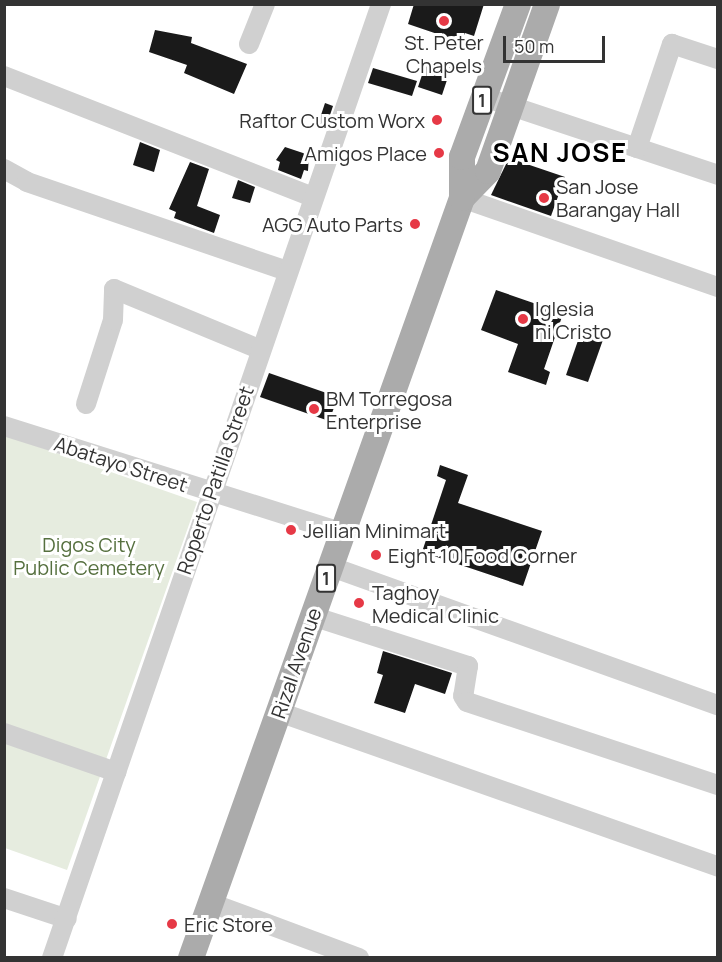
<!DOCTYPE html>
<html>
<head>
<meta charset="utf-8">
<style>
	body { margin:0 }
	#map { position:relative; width:722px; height:962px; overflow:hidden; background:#fff; font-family:Manrope,sans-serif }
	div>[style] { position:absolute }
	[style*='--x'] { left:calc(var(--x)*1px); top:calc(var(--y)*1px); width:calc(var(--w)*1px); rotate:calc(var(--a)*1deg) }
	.green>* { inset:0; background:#e6ecdf }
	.building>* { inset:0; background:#1a1a1a }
	.minor>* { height:20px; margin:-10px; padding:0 10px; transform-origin:10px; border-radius:10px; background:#d0d0d0 }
	.major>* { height:26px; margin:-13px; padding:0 13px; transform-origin:13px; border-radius:13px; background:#ababab }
	.dots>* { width:16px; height:16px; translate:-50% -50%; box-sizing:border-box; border:3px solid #fff; border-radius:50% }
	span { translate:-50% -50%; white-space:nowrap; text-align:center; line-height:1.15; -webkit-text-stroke:6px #fff; paint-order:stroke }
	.shield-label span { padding:2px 4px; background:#fff; border:2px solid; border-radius:4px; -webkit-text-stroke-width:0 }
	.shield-label { font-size:18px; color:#333; font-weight:700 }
	.poi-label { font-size:20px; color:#333 }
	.right { translate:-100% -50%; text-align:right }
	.left { translate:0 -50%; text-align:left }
	.street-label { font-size:20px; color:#333 }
	.park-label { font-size:20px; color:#56703f }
	.district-label { font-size:26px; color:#000; font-weight:700; letter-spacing:1.5px }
	.frame { position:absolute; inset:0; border:6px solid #333; pointer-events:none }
	.scale { position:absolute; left:503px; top:36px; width:102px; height:27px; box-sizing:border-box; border:3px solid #333; border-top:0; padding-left:8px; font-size:18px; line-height:21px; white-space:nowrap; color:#333; -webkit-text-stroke:4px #fff; paint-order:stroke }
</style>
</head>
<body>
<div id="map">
	<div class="green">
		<i style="clip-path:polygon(5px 435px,197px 502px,67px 870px,5px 848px)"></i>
	</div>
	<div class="building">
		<i style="clip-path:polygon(414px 4px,484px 4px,474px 36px,465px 33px,461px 42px,408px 24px)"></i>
		<i style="clip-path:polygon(155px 30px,192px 37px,191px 43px,247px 64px,234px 94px,184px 73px,187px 65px,149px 52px)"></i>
		<i style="clip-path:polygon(427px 60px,451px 68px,442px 95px,418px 87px)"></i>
		<i style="clip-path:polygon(373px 68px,417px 81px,412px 96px,368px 83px)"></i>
		<i style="clip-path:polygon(325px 103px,333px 106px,326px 127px,318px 124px)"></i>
		<i style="clip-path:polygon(140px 142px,160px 150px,154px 172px,133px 165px)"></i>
		<i style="clip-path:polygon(285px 147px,309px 155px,308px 171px,304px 170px,301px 179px,278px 170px,280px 162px,276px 160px)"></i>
		<i style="clip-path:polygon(509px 158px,565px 177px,551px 216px,491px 195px)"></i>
		<i style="clip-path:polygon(190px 162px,209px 169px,197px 206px,220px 215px,214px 233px,174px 218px,176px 212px,169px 209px)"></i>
		<i style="clip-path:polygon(238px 180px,255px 187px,250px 203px,232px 198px)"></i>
		<i style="clip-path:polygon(496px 290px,545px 307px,546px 302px,565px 308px,544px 369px,550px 372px,546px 385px,508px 372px,518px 344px,481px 330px)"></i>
		<i style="clip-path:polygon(582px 329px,604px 337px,588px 382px,566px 375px)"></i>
		<i style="clip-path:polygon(269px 373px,338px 397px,329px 421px,260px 397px)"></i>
		<i style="clip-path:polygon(440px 465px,468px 475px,458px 503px,542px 531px,523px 586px,422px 552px,446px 480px,437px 476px)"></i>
		<i style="clip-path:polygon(383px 651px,452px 673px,445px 694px,415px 684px,405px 713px,374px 703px,383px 675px,377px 673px)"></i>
	</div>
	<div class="minor">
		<i style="--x:249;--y:44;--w:43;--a:-68.2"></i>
		<i style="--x:4;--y:76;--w:332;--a:21.4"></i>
		<i style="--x:484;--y:97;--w:247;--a:18.4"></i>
		<i style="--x:637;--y:148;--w:110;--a:-71.4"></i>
		<i style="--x:672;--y:44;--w:48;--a:18.1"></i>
		<i style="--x:4;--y:169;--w:26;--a:29"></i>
		<i style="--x:27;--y:182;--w:275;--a:18.9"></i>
		<i style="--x:462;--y:198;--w:271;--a:19.2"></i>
		<i style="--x:86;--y:404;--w:88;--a:-72.2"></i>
		<i style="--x:113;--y:320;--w:31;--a:-88"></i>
		<i style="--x:114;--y:289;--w:157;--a:22.5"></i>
		<i style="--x:4;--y:426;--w:353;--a:17.5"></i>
		<i style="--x:329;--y:566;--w:413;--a:19.7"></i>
		<i style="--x:312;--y:616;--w:164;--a:17.8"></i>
		<i style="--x:468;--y:666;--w:30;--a:99"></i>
		<i style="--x:463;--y:696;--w:7;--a:56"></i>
		<i style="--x:467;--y:702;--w:264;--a:18.3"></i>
		<i style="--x:279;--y:712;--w:466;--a:19.4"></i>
		<i style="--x:4;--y:733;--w:119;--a:19.2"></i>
		<i style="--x:4;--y:898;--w:66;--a:18.4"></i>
		<i style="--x:211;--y:903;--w:158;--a:20.4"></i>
		<i style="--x:52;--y:958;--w:1009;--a:-70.97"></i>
	</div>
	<div class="major">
		<i style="--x:462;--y:198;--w:37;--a:-46"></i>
		<i style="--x:488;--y:171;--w:177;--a:-70.5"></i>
		<i style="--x:191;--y:958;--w:807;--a:-70.37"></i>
		<i style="--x:462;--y:198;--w:41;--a:-90"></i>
		<i style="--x:462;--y:157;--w:163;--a:-69.9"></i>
	</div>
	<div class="dots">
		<i style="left:444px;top:21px;background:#e63946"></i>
		<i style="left:437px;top:120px;background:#e63946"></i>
		<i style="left:439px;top:153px;background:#e63946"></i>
		<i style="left:544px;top:198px;background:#e63946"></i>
		<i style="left:415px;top:224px;background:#e63946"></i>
		<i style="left:523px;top:319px;background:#e63946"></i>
		<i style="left:314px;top:409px;background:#e63946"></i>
		<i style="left:291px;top:530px;background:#e63946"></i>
		<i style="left:376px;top:555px;background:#e63946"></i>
		<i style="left:359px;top:603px;background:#e63946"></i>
		<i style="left:172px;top:924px;background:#e63946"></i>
	</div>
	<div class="shield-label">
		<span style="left:482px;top:100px">1</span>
		<span style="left:326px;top:578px">1</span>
	</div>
	<div class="poi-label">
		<span style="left:444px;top:54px">St. Peter<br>Chapels</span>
		<span class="right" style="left:425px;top:120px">Raftor Custom Worx</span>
		<span class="right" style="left:427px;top:153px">Amigos Place</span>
		<span class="left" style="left:556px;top:198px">San Jose<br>Barangay Hall</span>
		<span class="right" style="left:403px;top:224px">AGG Auto Parts</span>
		<span class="left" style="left:535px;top:320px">Iglesia<br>ni Cristo</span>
		<span class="left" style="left:326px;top:410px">BM Torregosa<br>Enterprise</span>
		<span class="left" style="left:303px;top:530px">Jellian Minimart</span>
		<span class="left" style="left:388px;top:555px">Eight 10 Food Corner</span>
		<span class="left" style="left:372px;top:604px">Taghoy<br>Medical Clinic</span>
		<span class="left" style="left:184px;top:924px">Eric Store</span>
	</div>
	<div class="street-label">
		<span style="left:121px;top:464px;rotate:18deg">Abatayo Street</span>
		<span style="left:215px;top:480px;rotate:-71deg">Roperto Patilla Street</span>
		<span style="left:296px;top:663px;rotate:-71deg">Rizal Avenue</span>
	</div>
	<div class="park-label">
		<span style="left:89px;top:556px">Digos City<br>Public Cemetery</span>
	</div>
	<div class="district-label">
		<span style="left:560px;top:153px">SAN JOSE</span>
	</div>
	<div class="frame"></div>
	<div class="scale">50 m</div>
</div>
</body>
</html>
